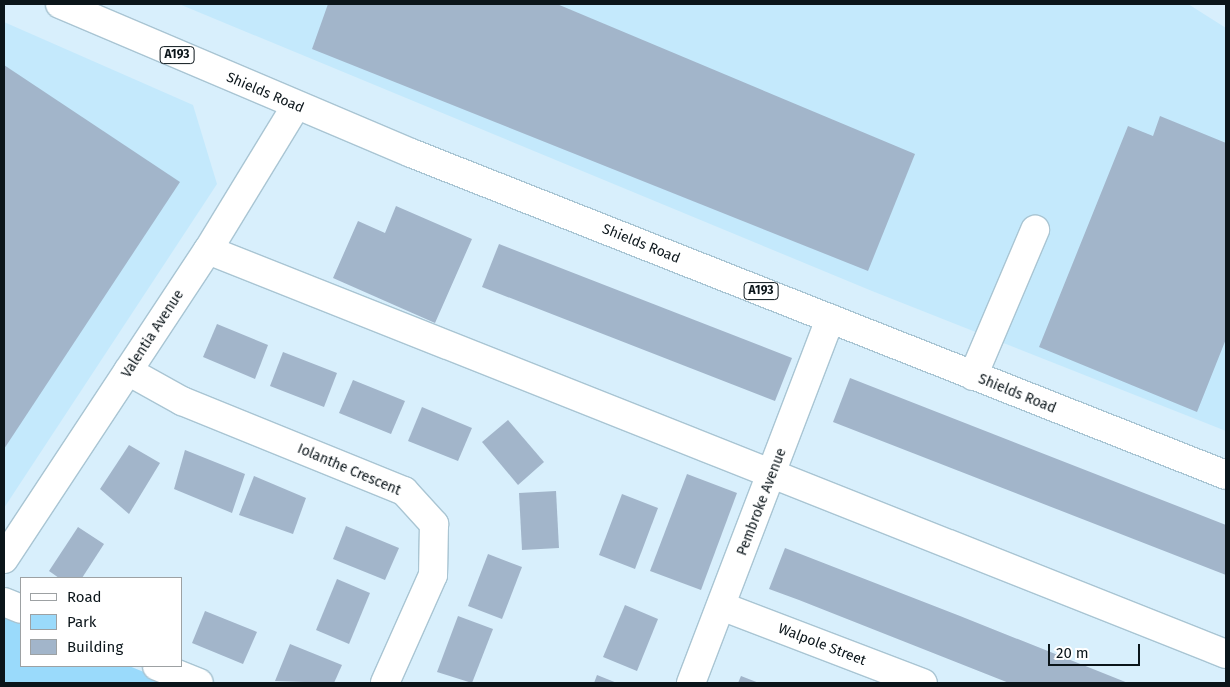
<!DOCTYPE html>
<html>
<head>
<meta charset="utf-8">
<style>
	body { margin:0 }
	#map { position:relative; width:1230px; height:687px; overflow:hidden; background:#d8effc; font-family:"Fira Sans",sans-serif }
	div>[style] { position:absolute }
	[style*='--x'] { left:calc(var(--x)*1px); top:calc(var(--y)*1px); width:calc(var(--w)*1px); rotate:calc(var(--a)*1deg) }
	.built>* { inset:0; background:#c4e9fc }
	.green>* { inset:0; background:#9adafb }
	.building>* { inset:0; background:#a2b5ca }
	.roads { filter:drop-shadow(1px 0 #a9c5d3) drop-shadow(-1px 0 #a9c5d3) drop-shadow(0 1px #a9c5d3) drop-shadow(0 -1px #a9c5d3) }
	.minor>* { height:28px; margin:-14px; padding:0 14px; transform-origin:14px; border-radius:14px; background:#fff }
	.major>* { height:28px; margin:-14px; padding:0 14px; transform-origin:14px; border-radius:14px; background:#fff }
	span { translate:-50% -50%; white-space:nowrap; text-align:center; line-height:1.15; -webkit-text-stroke:5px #fff; paint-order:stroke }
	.shield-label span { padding:1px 4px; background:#fff; border:1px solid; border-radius:4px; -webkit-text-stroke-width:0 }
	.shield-label { font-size:12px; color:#0b151a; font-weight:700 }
	.street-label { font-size:14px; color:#0b151a }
	.frame { position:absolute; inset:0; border:5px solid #0b151a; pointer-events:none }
	.legend { position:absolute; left:20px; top:577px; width:162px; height:90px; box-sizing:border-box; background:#fff; border:1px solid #9da1a3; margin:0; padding:6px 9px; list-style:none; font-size:15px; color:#0b151a }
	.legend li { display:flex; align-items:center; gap:10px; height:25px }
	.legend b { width:25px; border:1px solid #9da1a3 }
	.scale { position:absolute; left:1048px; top:644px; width:92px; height:22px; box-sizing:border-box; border:2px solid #0b151a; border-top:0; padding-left:6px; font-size:15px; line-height:18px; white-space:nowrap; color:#0b151a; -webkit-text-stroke:4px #fff; paint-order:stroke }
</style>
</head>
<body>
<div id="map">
	<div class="built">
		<i style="clip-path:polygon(179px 4px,1188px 4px,1226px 28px,1226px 431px,872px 291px)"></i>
		<i style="clip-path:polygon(4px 22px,193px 105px,217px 184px,4px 508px)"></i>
	</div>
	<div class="green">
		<i style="clip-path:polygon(4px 614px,21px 622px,21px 666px,129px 666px,171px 683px,4px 683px)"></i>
	</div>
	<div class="building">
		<i style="clip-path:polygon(328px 4px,557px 4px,915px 154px,868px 271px,312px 49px)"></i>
		<i style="clip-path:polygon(4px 65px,180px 182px,4px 449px)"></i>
		<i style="clip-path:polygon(1160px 116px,1226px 143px,1226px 339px,1197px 412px,1039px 347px,1128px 126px,1153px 136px)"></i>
		<i style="clip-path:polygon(396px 206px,472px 239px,435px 323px,333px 278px,358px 221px,385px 233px)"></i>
		<i style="clip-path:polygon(499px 244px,792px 358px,775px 401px,482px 287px)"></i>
		<i style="clip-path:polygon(217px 324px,268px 345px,255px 379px,203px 357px)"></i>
		<i style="clip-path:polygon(283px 352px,337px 373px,324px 407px,270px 386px)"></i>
		<i style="clip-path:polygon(850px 378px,1226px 525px,1226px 575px,833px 422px)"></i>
		<i style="clip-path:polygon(353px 380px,405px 401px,391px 434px,339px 413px)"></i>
		<i style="clip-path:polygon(422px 407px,472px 428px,458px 461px,408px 441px)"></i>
		<i style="clip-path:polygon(508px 420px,544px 462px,518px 485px,482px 442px)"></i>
		<i style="clip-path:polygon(129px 445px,160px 463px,129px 514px,100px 489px)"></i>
		<i style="clip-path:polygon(185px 450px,245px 474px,232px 513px,174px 489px)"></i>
		<i style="clip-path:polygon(687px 474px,737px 493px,701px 590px,650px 571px)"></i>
		<i style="clip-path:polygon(254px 476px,306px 498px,293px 534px,239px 515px)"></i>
		<i style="clip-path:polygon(556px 491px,559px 548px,522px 550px,519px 493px)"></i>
		<i style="clip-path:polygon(622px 494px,658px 508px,635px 569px,599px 555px)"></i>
		<i style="clip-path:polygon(346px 526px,399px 548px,385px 580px,333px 559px)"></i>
		<i style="clip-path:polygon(78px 527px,104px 544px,82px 578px,59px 578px,49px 571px)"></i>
		<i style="clip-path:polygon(785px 548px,960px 616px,1128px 683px,1009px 683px,799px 600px,769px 589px)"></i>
		<i style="clip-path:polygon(488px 554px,522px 567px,502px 619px,468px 606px)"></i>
		<i style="clip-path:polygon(337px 579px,370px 593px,349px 644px,316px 630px)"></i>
		<i style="clip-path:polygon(625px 605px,658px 619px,637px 671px,603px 657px)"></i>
		<i style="clip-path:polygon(205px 611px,257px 632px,243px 664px,192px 643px)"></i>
		<i style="clip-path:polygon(458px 616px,493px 629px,472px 683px,437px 672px)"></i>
		<i style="clip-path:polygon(290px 644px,342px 665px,334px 683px,275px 681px)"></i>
		<i style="clip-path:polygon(597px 675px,617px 683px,594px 683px)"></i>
		<i style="clip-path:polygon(741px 676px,759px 683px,738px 683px)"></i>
	</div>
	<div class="roads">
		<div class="minor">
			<i style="--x:208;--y:250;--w:1095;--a:21.65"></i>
			<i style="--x:128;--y:371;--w:62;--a:29.1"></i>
			<i style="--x:182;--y:401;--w:240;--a:22.1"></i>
			<i style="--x:404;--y:491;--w:45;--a:47.7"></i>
			<i style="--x:434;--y:524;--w:51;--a:91.1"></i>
			<i style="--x:433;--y:575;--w:118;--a:114"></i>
			<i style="--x:973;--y:376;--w:159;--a:-67"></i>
			<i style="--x:4;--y:559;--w:370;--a:-56.6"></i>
			<i style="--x:208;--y:250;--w:169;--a:-58.6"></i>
			<i style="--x:4;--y:602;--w:18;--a:22"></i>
			<i style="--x:721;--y:606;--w:216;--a:20.9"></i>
			<i style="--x:157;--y:666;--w:45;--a:22"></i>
			<i style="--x:691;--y:683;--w:390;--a:-69.1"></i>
		</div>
		<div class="major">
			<i style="--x:60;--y:4;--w:381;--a:23"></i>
			<i style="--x:411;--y:153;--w:876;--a:21.56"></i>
		</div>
	</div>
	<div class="shield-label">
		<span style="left:177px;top:55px">A193</span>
		<span style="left:761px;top:291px">A193</span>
	</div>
	<div class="street-label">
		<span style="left:265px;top:93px;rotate:23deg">Shields Road</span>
		<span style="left:641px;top:244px;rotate:22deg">Shields Road</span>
		<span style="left:153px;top:334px;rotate:-57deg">Valentia Avenue</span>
		<span style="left:1017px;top:394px;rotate:22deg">Shields Road</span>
		<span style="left:349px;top:470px;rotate:23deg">Iolanthe Crescent</span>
		<span style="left:762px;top:502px;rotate:-69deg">Pembroke Avenue</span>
		<span style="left:822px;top:645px;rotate:21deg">Walpole Street</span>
	</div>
	<div class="frame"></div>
	<ul class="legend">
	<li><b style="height:6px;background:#fff"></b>Road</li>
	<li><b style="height:14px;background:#9adafb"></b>Park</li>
	<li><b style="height:14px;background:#a2b5ca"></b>Building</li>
	</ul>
	<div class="scale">20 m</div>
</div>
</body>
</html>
